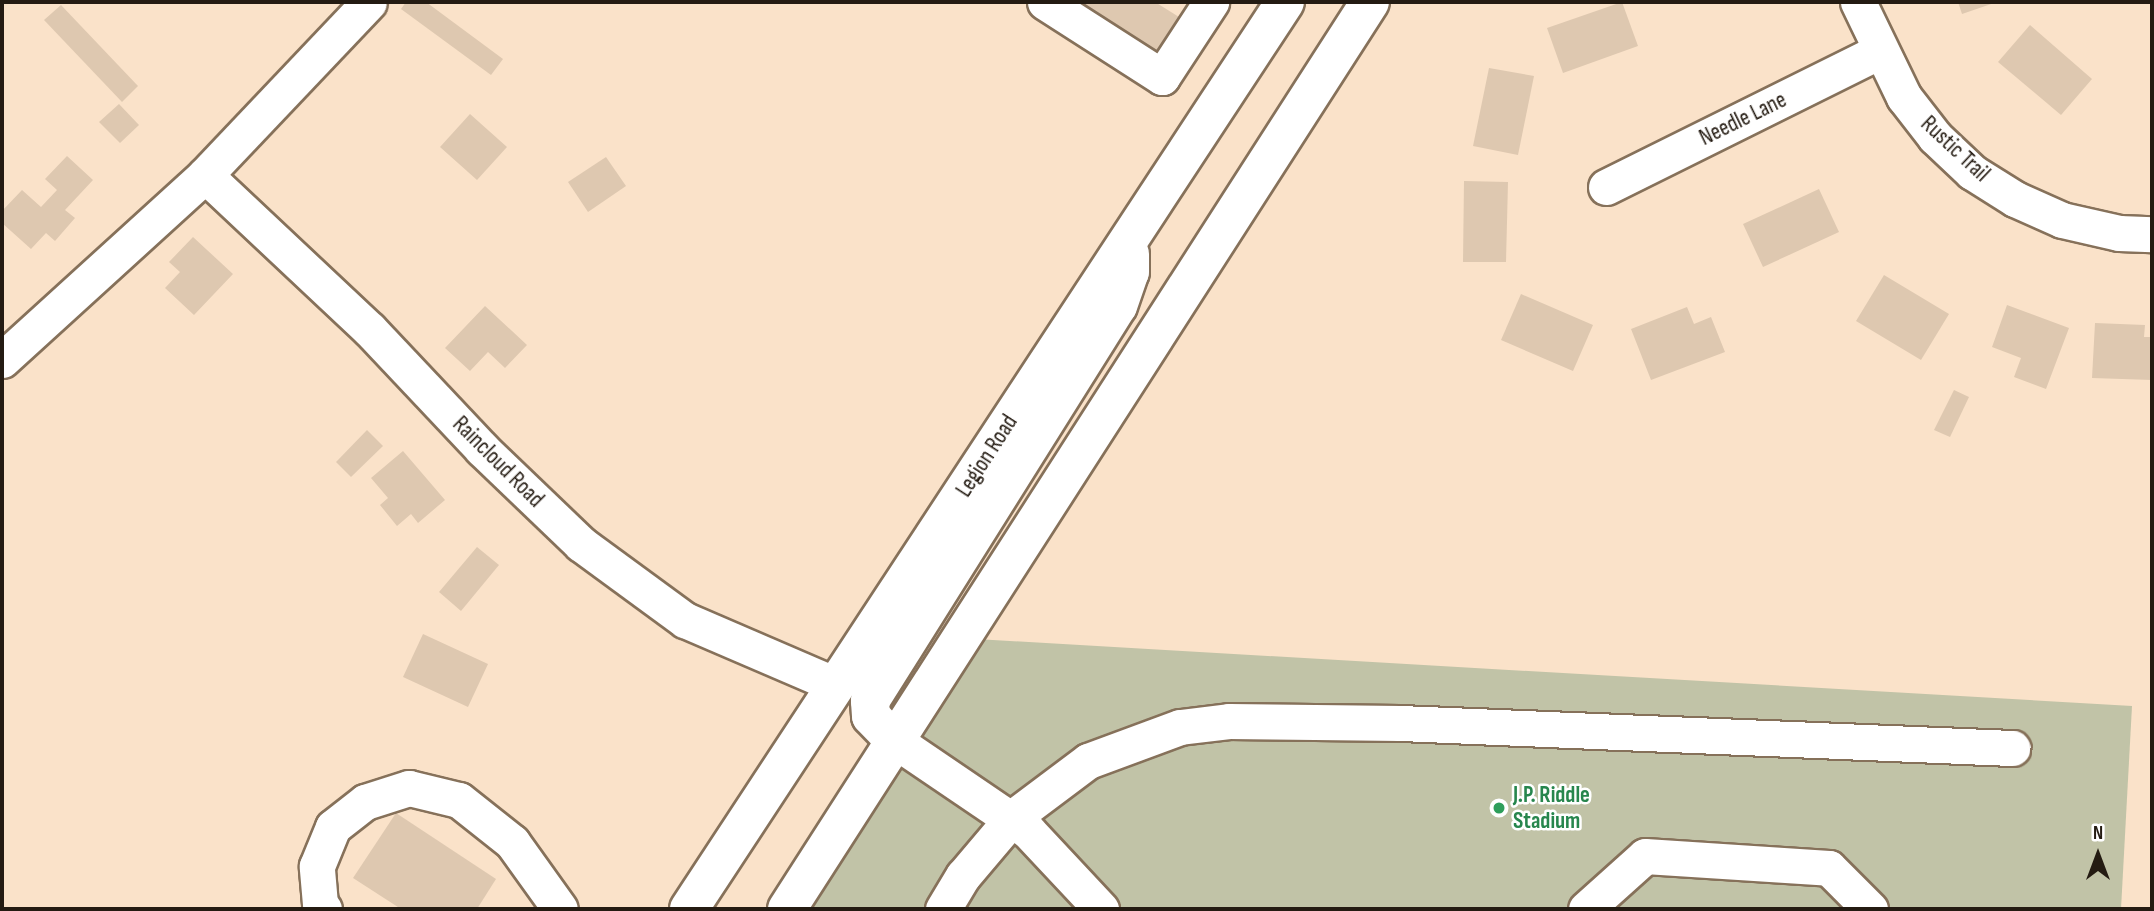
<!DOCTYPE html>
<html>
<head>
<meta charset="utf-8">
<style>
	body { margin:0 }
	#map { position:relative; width:2154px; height:911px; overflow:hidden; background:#fae2c9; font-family:"Sofia Sans Condensed",sans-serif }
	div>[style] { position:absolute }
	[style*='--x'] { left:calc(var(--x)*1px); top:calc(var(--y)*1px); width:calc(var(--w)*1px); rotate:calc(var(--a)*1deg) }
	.green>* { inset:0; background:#c1c3a7 }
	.building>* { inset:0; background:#dec8b0 }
	.roads { filter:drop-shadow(2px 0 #86715a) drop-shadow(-2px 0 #86715a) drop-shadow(0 2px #86715a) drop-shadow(0 -2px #86715a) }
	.minor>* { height:35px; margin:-17.5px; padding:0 17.5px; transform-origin:17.5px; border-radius:17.5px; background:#fff }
	.major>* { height:38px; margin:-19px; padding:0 19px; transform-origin:19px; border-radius:19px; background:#fff }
	.dots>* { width:19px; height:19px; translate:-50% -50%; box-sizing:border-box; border:4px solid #fff; border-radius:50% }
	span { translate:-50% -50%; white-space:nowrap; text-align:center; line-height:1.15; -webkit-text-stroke:5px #fff; paint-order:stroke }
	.street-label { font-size:23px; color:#241b12 }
	.leisure-label { font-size:23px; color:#27864d; font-weight:700 }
	.left { translate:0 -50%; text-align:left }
	.frame { position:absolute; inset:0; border:4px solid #241b12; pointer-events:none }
	.north { position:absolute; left:2063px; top:820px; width:70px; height:70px; -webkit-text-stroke:5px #fff; paint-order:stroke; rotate:0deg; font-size:19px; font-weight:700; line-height:28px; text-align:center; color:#241b12 }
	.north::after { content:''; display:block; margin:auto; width:24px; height:32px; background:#241b12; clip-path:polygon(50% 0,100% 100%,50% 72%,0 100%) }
</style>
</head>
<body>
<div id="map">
	<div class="green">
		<i style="clip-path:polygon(976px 639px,2132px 706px,2121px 909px,806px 909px)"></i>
	</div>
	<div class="building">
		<i style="clip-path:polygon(406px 2px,426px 2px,503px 59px,491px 75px,401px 9px)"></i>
		<i style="clip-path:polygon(1072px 2px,1155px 2px,1179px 17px,1155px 55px)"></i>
		<i style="clip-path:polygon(1622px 2px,1638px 46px,1563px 73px,1547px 28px)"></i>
		<i style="clip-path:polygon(1958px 2px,1997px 2px,1962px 14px)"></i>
		<i style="clip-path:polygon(61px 5px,138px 86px,122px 102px,44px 20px)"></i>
		<i style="clip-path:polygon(2030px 25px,2092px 79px,2061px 115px,1998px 62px)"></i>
		<i style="clip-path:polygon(1489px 68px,1534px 76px,1518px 155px,1473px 146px)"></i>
		<i style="clip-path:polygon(119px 104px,139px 125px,120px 143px,99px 122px)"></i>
		<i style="clip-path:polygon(470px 114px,507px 147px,477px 180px,440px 147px)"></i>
		<i style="clip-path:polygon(67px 156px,93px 180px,65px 210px,75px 218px,55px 241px,46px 233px,31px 249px,2px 223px,2px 211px,22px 190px,41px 207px,57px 190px,45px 179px)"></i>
		<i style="clip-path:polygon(606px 157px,626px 186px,588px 212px,568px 182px)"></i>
		<i style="clip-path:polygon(1464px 181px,1508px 182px,1506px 262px,1463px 262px)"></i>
		<i style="clip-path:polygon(1819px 189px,1839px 232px,1763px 267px,1743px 224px)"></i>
		<i style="clip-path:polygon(193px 237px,233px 274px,194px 315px,165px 288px,180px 272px,169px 262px)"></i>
		<i style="clip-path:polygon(1884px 275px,1949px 314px,1921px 360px,1856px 321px)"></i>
		<i style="clip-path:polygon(1521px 294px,1593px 325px,1573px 371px,1501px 340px)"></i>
		<i style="clip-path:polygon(2007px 305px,2069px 328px,2046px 389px,2014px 377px,2021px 358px,1992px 347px)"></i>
		<i style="clip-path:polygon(485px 306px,527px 345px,505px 368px,488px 352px,470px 371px,445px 348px)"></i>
		<i style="clip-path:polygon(1687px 307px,1694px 324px,1711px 317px,1725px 352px,1651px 380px,1631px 329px)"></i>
		<i style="clip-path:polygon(2095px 323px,2145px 325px,2144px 337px,2152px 337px,2152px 380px,2092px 378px)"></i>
		<i style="clip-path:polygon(1954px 390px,1969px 397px,1950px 437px,1934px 430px)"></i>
		<i style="clip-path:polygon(367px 430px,383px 446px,351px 477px,336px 462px)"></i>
		<i style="clip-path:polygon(403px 451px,445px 500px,418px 523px,411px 514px,397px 526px,380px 505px,388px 498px,371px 478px)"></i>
		<i style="clip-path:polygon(477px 547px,499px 565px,461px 611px,439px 592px)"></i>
		<i style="clip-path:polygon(423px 634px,488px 664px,468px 707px,403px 677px)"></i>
		<i style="clip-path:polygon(396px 813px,496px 879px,477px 909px,401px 909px,353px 878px)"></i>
	</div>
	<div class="roads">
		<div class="minor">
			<i style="--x:1045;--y:2;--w:139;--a:32.7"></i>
			<i style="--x:1162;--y:77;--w:90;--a:-56.8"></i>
			<i style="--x:1858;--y:2;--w:106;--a:64.2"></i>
			<i style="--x:1904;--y:97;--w:51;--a:52.2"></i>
			<i style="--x:1935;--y:137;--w:51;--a:43.4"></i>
			<i style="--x:1972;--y:172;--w:51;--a:32.1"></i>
			<i style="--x:2015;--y:199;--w:51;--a:24.1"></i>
			<i style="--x:2062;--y:220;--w:58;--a:12.8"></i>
			<i style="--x:2119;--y:233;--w:33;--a:2"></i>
			<i style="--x:205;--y:175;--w:226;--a:43.2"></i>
			<i style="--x:370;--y:330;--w:163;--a:46.7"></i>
			<i style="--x:482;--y:449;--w:137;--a:43.8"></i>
			<i style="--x:581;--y:544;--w:129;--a:36.2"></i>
			<i style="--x:685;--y:620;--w:164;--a:23.3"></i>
			<i style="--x:1606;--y:187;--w:306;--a:-26.4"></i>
			<i style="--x:2;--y:360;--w:275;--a:-42.3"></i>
			<i style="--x:205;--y:175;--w:238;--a:-46.5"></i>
			<i style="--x:894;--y:740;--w:162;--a:34.2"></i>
			<i style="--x:1028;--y:831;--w:107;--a:46.9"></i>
			<i style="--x:324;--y:909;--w:6;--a:-129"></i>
			<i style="--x:320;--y:904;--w:38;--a:-95"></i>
			<i style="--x:317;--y:866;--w:42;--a:-67.7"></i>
			<i style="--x:333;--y:827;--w:41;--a:-38"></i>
			<i style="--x:365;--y:802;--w:46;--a:-17.7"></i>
			<i style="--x:409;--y:788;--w:51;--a:13.5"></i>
			<i style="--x:459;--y:800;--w:68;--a:38.4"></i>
			<i style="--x:512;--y:842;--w:82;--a:54.4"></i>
			<i style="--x:943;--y:909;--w:39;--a:-59"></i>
			<i style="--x:963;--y:876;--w:76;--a:-49.8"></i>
			<i style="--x:1012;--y:818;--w:95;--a:-36.9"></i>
			<i style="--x:1088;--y:761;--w:98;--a:-20.3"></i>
			<i style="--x:1180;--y:727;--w:49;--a:-7"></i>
			<i style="--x:1229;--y:721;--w:171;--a:0.7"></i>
			<i style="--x:1400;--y:723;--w:613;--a:2.34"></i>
			<i style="--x:1586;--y:909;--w:79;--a:-41.9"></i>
			<i style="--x:1645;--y:856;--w:184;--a:3.7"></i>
			<i style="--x:1829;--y:868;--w:58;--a:45"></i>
		</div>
		<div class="major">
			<i style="--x:894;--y:740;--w:33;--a:-134"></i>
			<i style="--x:871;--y:716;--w:15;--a:-94"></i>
			<i style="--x:870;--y:701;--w:466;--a:-57.9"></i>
			<i style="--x:1118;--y:306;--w:36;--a:-71"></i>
			<i style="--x:1130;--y:272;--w:18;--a:-90"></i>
			<i style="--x:689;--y:909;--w:1085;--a:-56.69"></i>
			<i style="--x:787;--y:909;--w:1078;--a:-57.27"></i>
		</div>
	</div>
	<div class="dots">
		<i style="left:1499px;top:808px;background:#2e9e5b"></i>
	</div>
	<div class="street-label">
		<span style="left:1743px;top:119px;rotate:-26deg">Needle Lane</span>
		<span style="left:1955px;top:149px;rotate:43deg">Rustic Trail</span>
		<span style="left:987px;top:456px;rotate:-57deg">Legion Road</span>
		<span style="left:498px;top:462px;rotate:45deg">Raincloud Road</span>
	</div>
	<div class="leisure-label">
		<span class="left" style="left:1513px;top:808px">J.P. Riddle<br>Stadium</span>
	</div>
	<div class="frame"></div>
	<div class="north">N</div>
</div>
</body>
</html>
